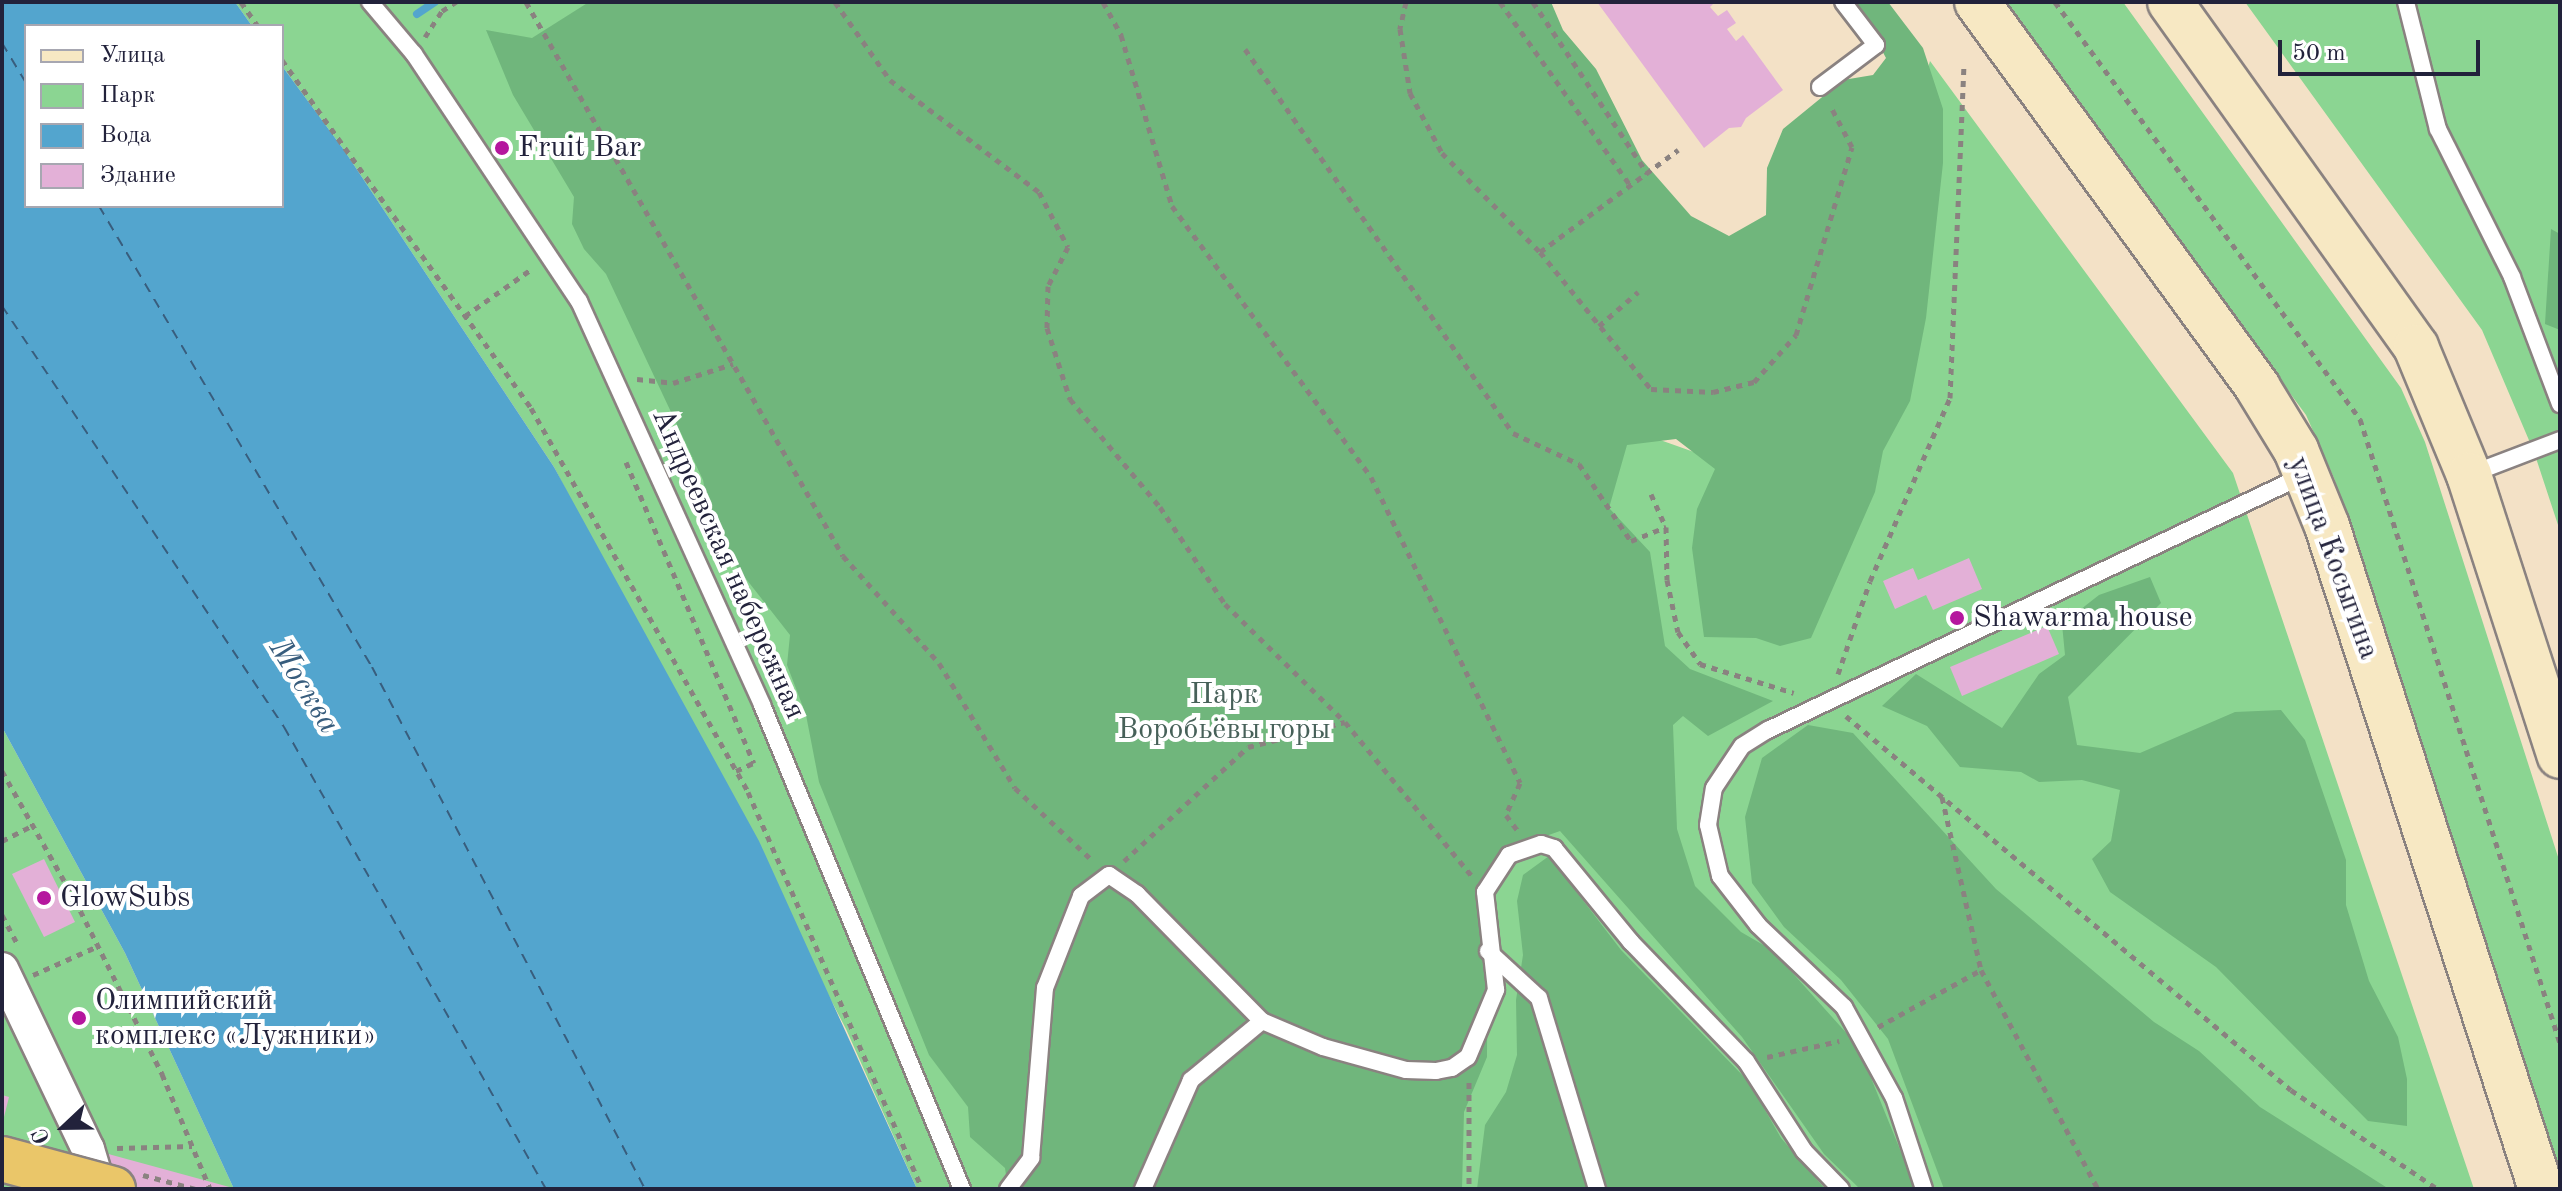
<!DOCTYPE html>
<html>
<head>
<meta charset="utf-8">
<style>
	body { margin:0 }
	#map { position:relative; width:2562px; height:1191px; overflow:hidden; background:#f3e1c6; font-family:"Old Standard TT",serif }
	div>[style] { position:absolute }
	[style*='--x'] { left:calc(var(--x)*1px); top:calc(var(--y)*1px); width:calc(var(--w)*1px); rotate:calc(var(--a)*1deg) }
	.green>* { inset:0; background:#8bd592 }
	.forest>* { inset:0; background:#70b67c }
	.water>* { inset:0; background:#53a5ce }
	.stream>* { height:8px; margin:-4px; padding:0 4px; transform-origin:4px; border-radius:4px; background:#53a5ce }
	.ferry>* { height:2px; margin-top:-1px; transform-origin:0; background:repeating-linear-gradient(90deg,#385d7d 0 10px,transparent 0 18px) }
	.building>* { inset:0; background:#e3b0d7 }
	.path>* { height:5px; margin-top:-2.5px; transform-origin:0; background:repeating-linear-gradient(90deg,#8a8280 0 6px,transparent 0 12px) }
	.roads { filter:drop-shadow(2px 0 #8a8280) drop-shadow(-2px 0 #8a8280) drop-shadow(0 2px #8a8280) drop-shadow(0 -2px #8a8280) }
	.lane>* { height:16px; margin:-8px; padding:0 8px; transform-origin:8px; border-radius:8px; background:#fff }
	.street>* { height:32px; margin:-16px; padding:0 16px; transform-origin:16px; border-radius:16px; background:#fff }
	.secondary>* { height:44px; margin:-22px; padding:0 22px; transform-origin:22px; border-radius:22px; background:#f7e8c3 }
	.path-bridge>* { height:5px; margin-top:-2.5px; transform-origin:0; background:repeating-linear-gradient(90deg,#8a8280 0 6px,transparent 0 12px) }
	.bridges { filter:drop-shadow(2px 0 #8a8280) drop-shadow(-2px 0 #8a8280) drop-shadow(0 2px #8a8280) drop-shadow(0 -2px #8a8280) }
	.primary-bridge>* { height:44px; margin:-22px; padding:0 22px; transform-origin:22px; border-radius:22px; background:#eac669 }
	.dots>* { width:22px; height:22px; translate:-50% -50%; box-sizing:border-box; border:4px solid #fff; border-radius:50% }
	span { translate:-50% -50%; white-space:nowrap; text-align:center; line-height:1.15; -webkit-text-stroke:8px #fff; paint-order:stroke }
	.poi-label { font-size:30px; color:#22223b }
	.left { translate:0 -50%; text-align:left }
	.street-label { font-size:30px; color:#22223b }
	.park-label { font-size:30px; color:#476159 }
	.water-label { font-size:32px; color:#385d7d; font-style:italic }
	.frame { position:absolute; inset:0; border:4px solid #22223b; pointer-events:none }
	.legend { position:absolute; left:24px; top:24px; width:260px; height:184px; box-sizing:border-box; background:#fff; border:2px solid #a7a7b1; margin:0; padding:10px 14px; list-style:none; font-size:24px; color:#22223b }
	.legend li { display:flex; align-items:center; gap:16px; height:40px }
	.legend b { width:40px; border:2px solid #a7a7b1 }
	.north { position:absolute; left:24px; top:1087px; width:80px; height:80px; -webkit-text-stroke:6px #fff; paint-order:stroke; rotate:248deg; font-size:22px; font-weight:700; line-height:32px; text-align:center; color:#22223b }
	.north::after { content:''; display:block; margin:auto; width:28px; height:36px; background:#22223b; clip-path:polygon(50% 0,100% 100%,50% 72%,0 100%) }
	.scale { position:absolute; left:2278px; top:40px; width:202px; height:36px; box-sizing:border-box; border:4px solid #22223b; border-top:0; padding-left:10px; font-size:24px; line-height:28px; white-space:nowrap; color:#22223b; -webkit-text-stroke:6px #fff; paint-order:stroke }
</style>
</head>
<body>
<div id="map">
	<div class="green">
		<i style="clip-path:polygon(235px 2px,1309px 2px,1601px 419px,1739px 468px,1824px 397px,1930px 61px,2233px 473px,2474px 1189px,917px 1189px,846px 1029px,554px 467px,344px 150px,282px 66px,282px 26px,252px 26px)"></i>
		<i style="clip-path:polygon(2004px 2px,2123px 2px,2401px 388px,2425px 442px,2560px 863px,2560px 1182px,2334px 478px,2306px 415px)"></i>
		<i style="clip-path:polygon(2245px 2px,2560px 2px,2560px 531px,2534px 452px,2482px 330px)"></i>
		<i style="clip-path:polygon(2px 727px,125px 953px,234px 1189px,2px 1189px)"></i>
	</div>
	<div class="forest">
		<i style="clip-path:polygon(589px 2px,1551px 2px,1563px 30px,1596px 69px,1642px 160px,1691px 216px,1729px 236px,1766px 215px,1767px 168px,1783px 129px,1843px 80px,1873px 75px,1886px 58px,1856px 2px,1888px 2px,1923px 48px,1943px 109px,1943px 163px,1926px 318px,1910px 401px,1883px 451px,1875px 492px,1811px 638px,1780px 646px,1756px 638px,1704px 637px,1692px 548px,1697px 509px,1715px 469px,1676px 439px,1627px 445px,1609px 508px,1650px 552px,1665px 646px,1690px 669px,1773px 701px,1708px 736px,1683px 716px,1673px 725px,1677px 829px,1695px 886px,1741px 932px,1772px 950px,1858px 1046px,1916px 1189px,1860px 1189px,1824px 1154px,1742px 1037px,1560px 831px,1503px 851px,1488px 907px,1487px 1057px,1464px 1112px,1462px 1189px,1008px 1189px,1005px 1168px,970px 1137px,968px 1107px,929px 1055px,819px 782px,806px 715px,787px 665px,790px 635px,714px 538px,703px 480px,606px 274px,584px 249px,572px 224px,574px 197px,513px 95px,486px 30px,532px 38px)"></i>
		<i style="clip-path:polygon(2551px 229px,2560px 234px,2560px 330px,2545px 324px)"></i>
		<i style="clip-path:polygon(2150px 577px,2161px 603px,2068px 697px,2077px 745px,2140px 753px,2235px 712px,2281px 710px,2305px 740px,2346px 860px,2346px 905px,2369px 981px,2398px 1037px,2407px 1079px,2407px 1126px,2368px 1121px,2216px 967px,2110px 892px,2092px 859px,2111px 841px,2120px 790px,2082px 780px,2039px 782px,2021px 772px,1960px 767px,1927px 726px,1882px 706px,1916px 674px,2002px 728px,2039px 674px,2065px 655px,2062px 624px,2099px 595px)"></i>
		<i style="clip-path:polygon(1808px 725px,1853px 733px,1996px 889px,2154px 1022px,2199px 1051px,2260px 1107px,2389px 1189px,1944px 1189px,1888px 1039px,1841px 980px,1784px 927px,1752px 883px,1745px 817px,1762px 758px)"></i>
		<i style="clip-path:polygon(1549px 856px,1621px 950px,1749px 1082px,1781px 1138px,1825px 1189px,1477px 1189px,1485px 1125px,1506px 1092px,1517px 1055px,1516px 1000px,1523px 955px,1517px 901px,1523px 875px)"></i>
	</div>
	<div class="water">
		<i style="clip-path:polygon(2px 2px,235px 2px,252px 26px,26px 26px,26px 206px,282px 206px,282px 66px,344px 150px,554px 467px,759px 841px,917px 1189px,234px 1189px,125px 953px,2px 727px)"></i>
	</div>
	<div class="stream">
		<i style="--x:417;--y:14;--w:22;--a:-34"></i>
	</div>
	<div class="ferry">
		<i style="--x:2;--y:43;--w:47;--a:59"></i>
		<i style="--x:99;--y:206;--w:536;--a:59.37"></i>
		<i style="--x:372;--y:667;--w:589;--a:62.39"></i>
		<i style="--x:2;--y:306;--w:507;--a:56.18"></i>
		<i style="--x:284;--y:727;--w:531;--a:60.44"></i>
	</div>
	<div class="building">
		<i style="clip-path:polygon(1597px 2px,1715px 2px,1710px 7px,1718px 16px,1727px 10px,1736px 23px,1727px 29px,1736px 41px,1743px 35px,1783px 90px,1746px 118px,1741px 127px,1729px 128px,1704px 148px)"></i>
		<i style="clip-path:polygon(1969px 558px,1982px 589px,1933px 610px,1926px 595px,1895px 609px,1883px 581px,1913px 568px,1918px 580px)"></i>
		<i style="clip-path:polygon(2047px 626px,2059px 654px,1962px 696px,1950px 667px)"></i>
		<i style="clip-path:polygon(44px 859px,75px 922px,44px 937px,12px 874px)"></i>
		<i style="clip-path:polygon(2px 1095px,9px 1097px,3px 1121px,2px 1120px)"></i>
		<i style="clip-path:polygon(79px 1146px,233px 1188px,233px 1189px,68px 1189px)"></i>
	</div>
	<div class="path">
		<i style="--x:241;--y:2;--w:29;--a:55"></i>
		<i style="--x:526;--y:2;--w:638;--a:60.22"></i>
		<i style="--x:843;--y:556;--w:144;--a:48.1"></i>
		<i style="--x:939;--y:663;--w:146;--a:58.7"></i>
		<i style="--x:1015;--y:788;--w:107;--a:43.1"></i>
		<i style="--x:835;--y:2;--w:95;--a:54.8"></i>
		<i style="--x:890;--y:80;--w:186;--a:36.9"></i>
		<i style="--x:1039;--y:192;--w:62;--a:62.2"></i>
		<i style="--x:1068;--y:247;--w:44;--a:117.1"></i>
		<i style="--x:1048;--y:286;--w:42;--a:91.4"></i>
		<i style="--x:1047;--y:328;--w:75;--a:72.1"></i>
		<i style="--x:1070;--y:399;--w:141;--a:50.2"></i>
		<i style="--x:1160;--y:507;--w:117;--a:56.2"></i>
		<i style="--x:1225;--y:604;--w:168;--a:44.5"></i>
		<i style="--x:1345;--y:722;--w:200;--a:50.5"></i>
		<i style="--x:1103;--y:2;--w:38;--a:61"></i>
		<i style="--x:1121;--y:35;--w:178;--a:73.4"></i>
		<i style="--x:1172;--y:206;--w:336;--a:53.7"></i>
		<i style="--x:1371;--y:477;--w:340;--a:64"></i>
		<i style="--x:1520;--y:783;--w:35;--a:114"></i>
		<i style="--x:1506;--y:815;--w:20;--a:53"></i>
		<i style="--x:1406;--y:2;--w:28;--a:103"></i>
		<i style="--x:1400;--y:29;--w:65;--a:81.1"></i>
		<i style="--x:1410;--y:93;--w:68;--a:61.9"></i>
		<i style="--x:1442;--y:153;--w:139;--a:45.3"></i>
		<i style="--x:1540;--y:252;--w:176;--a:51"></i>
		<i style="--x:1651;--y:389;--w:62;--a:2.8"></i>
		<i style="--x:1713;--y:392;--w:42;--a:-13.7"></i>
		<i style="--x:1754;--y:382;--w:63;--a:-48.2"></i>
		<i style="--x:1796;--y:335;--w:196;--a:-73.4"></i>
		<i style="--x:1852;--y:147;--w:47;--a:-117.6"></i>
		<i style="--x:1500;--y:2;--w:224;--a:54.6"></i>
		<i style="--x:1533;--y:2;--w:206;--a:56.3"></i>
		<i style="--x:2055;--y:2;--w:517;--a:53.82"></i>
		<i style="--x:2360;--y:419;--w:655;--a:72.23"></i>
		<i style="--x:425;--y:37;--w:31;--a:-57"></i>
		<i style="--x:442;--y:11;--w:17;--a:-33"></i>
		<i style="--x:1245;--y:49;--w:468;--a:55.1"></i>
		<i style="--x:1513;--y:433;--w:73;--a:25.2"></i>
		<i style="--x:1579;--y:464;--w:93;--a:56"></i>
		<i style="--x:1631;--y:541;--w:38;--a:-22"></i>
		<i style="--x:282;--y:60;--w:428;--a:54.4"></i>
		<i style="--x:531;--y:408;--w:441;--a:60.5"></i>
		<i style="--x:748;--y:792;--w:433;--a:66.3"></i>
		<i style="--x:1540;--y:252;--w:172;--a:-36.5"></i>
		<i style="--x:465;--y:316;--w:83;--a:-35.2"></i>
		<i style="--x:1599;--y:326;--w:52;--a:-41.1"></i>
		<i style="--x:637;--y:379;--w:36;--a:6"></i>
		<i style="--x:673;--y:383;--w:63;--a:-17.6"></i>
		<i style="--x:626;--y:462;--w:327;--a:67"></i>
		<i style="--x:1651;--y:494;--w:36;--a:66"></i>
		<i style="--x:1666;--y:527;--w:53;--a:88.9"></i>
		<i style="--x:1667;--y:580;--w:53;--a:78.1"></i>
		<i style="--x:1678;--y:632;--w:39;--a:55"></i>
		<i style="--x:1700;--y:664;--w:98;--a:17.1"></i>
		<i style="--x:1838;--y:674;--w:98;--a:-71"></i>
		<i style="--x:1870;--y:581;--w:200;--a:-66.4"></i>
		<i style="--x:1950;--y:398;--w:335;--a:-87.6"></i>
		<i style="--x:1846;--y:716;--w:581;--a:40.05"></i>
		<i style="--x:2291;--y:1090;--w:177;--a:34"></i>
		<i style="--x:2;--y:771;--w:148;--a:60.5"></i>
		<i style="--x:75;--y:900;--w:195;--a:63.4"></i>
		<i style="--x:162;--y:1074;--w:125;--a:67.3"></i>
		<i style="--x:736;--y:771;--w:21;--a:-25"></i>
		<i style="--x:1942;--y:797;--w:177;--a:77.3"></i>
		<i style="--x:1981;--y:970;--w:248;--a:61.9"></i>
		<i style="--x:2;--y:841;--w:35;--a:-27"></i>
		<i style="--x:1124;--y:861;--w:168;--a:-42.6"></i>
		<i style="--x:1248;--y:747;--w:100;--a:-14.5"></i>
		<i style="--x:2;--y:915;--w:32;--a:62"></i>
		<i style="--x:33;--y:975;--w:71;--a:-24"></i>
		<i style="--x:1878;--y:1027;--w:118;--a:-29"></i>
		<i style="--x:1767;--y:1057;--w:74;--a:-12.5"></i>
		<i style="--x:1469;--y:1082;--w:107;--a:90"></i>
		<i style="--x:117;--y:1148;--w:75;--a:-1.5"></i>
	</div>
	<div class="roads">
		<div class="lane">
			<i style="--x:370;--y:2;--w:68;--a:49.8"></i>
			<i style="--x:414;--y:54;--w:297;--a:56.3"></i>
			<i style="--x:579;--y:301;--w:444;--a:65.6"></i>
			<i style="--x:762;--y:705;--w:524;--a:67.55"></i>
			<i style="--x:2406;--y:2;--w:131;--a:75.9"></i>
			<i style="--x:2438;--y:129;--w:165;--a:63.4"></i>
			<i style="--x:2512;--y:277;--w:136;--a:69.3"></i>
			<i style="--x:1820;--y:87;--w:70;--a:-36.9"></i>
			<i style="--x:1876;--y:45;--w:54;--a:-127.5"></i>
			<i style="--x:2471;--y:474;--w:95;--a:-20.9"></i>
			<i style="--x:1488;--y:951;--w:69;--a:42.7"></i>
			<i style="--x:1539;--y:998;--w:200;--a:73.1"></i>
			<i style="--x:1008;--y:1189;--w:39;--a:-53"></i>
			<i style="--x:1031;--y:1158;--w:171;--a:-85.3"></i>
			<i style="--x:1045;--y:988;--w:99;--a:-68.6"></i>
			<i style="--x:1081;--y:896;--w:35;--a:-37"></i>
			<i style="--x:1109;--y:875;--w:34;--a:34"></i>
			<i style="--x:1137;--y:894;--w:178;--a:45.5"></i>
			<i style="--x:1262;--y:1021;--w:66;--a:23.1"></i>
			<i style="--x:1323;--y:1047;--w:86;--a:15.5"></i>
			<i style="--x:1406;--y:1070;--w:30;--a:2"></i>
			<i style="--x:1436;--y:1071;--w:16;--a:-11"></i>
			<i style="--x:1452;--y:1068;--w:19;--a:-35"></i>
			<i style="--x:1468;--y:1057;--w:73;--a:-67.3"></i>
			<i style="--x:1496;--y:990;--w:99;--a:-96.4"></i>
			<i style="--x:1485;--y:892;--w:44;--a:-57"></i>
			<i style="--x:1509;--y:855;--w:34;--a:-19"></i>
			<i style="--x:1541;--y:844;--w:14;--a:17"></i>
			<i style="--x:1554;--y:848;--w:122;--a:50.7"></i>
			<i style="--x:1631;--y:942;--w:165;--a:46"></i>
			<i style="--x:1746;--y:1061;--w:107;--a:57.2"></i>
			<i style="--x:1804;--y:1151;--w:53;--a:45.8"></i>
			<i style="--x:1143;--y:1189;--w:119;--a:-66.2"></i>
			<i style="--x:1191;--y:1080;--w:92;--a:-39.7"></i>
			<i style="--x:1924;--y:1189;--w:96;--a:-108.2"></i>
			<i style="--x:1894;--y:1098;--w:104;--a:-118.8"></i>
			<i style="--x:1844;--y:1007;--w:119;--a:-136.4"></i>
			<i style="--x:1758;--y:925;--w:62;--a:-127.8"></i>
			<i style="--x:1720;--y:876;--w:52;--a:-103.2"></i>
			<i style="--x:1708;--y:825;--w:37;--a:-81"></i>
			<i style="--x:1714;--y:788;--w:50;--a:-56.3"></i>
			<i style="--x:1742;--y:746;--w:31;--a:-32"></i>
			<i style="--x:1768;--y:730;--w:594;--a:-25.44"></i>
		</div>
		<div class="street">
			<i style="--x:2;--y:969;--w:199;--a:64.5"></i>
			<i style="--x:88;--y:1149;--w:42;--a:73.3"></i>
		</div>
		<div class="secondary">
			<i style="--x:1977;--y:2;--w:477;--a:53.9"></i>
			<i style="--x:2258;--y:388;--w:73;--a:58.5"></i>
			<i style="--x:2296;--y:450;--w:82;--a:67.8"></i>
			<i style="--x:2327;--y:526;--w:697;--a:72.11"></i>
			<i style="--x:2170;--y:2;--w:424;--a:54.5"></i>
			<i style="--x:2416;--y:347;--w:139;--a:67.5"></i>
			<i style="--x:2469;--y:475;--w:295;--a:72.1"></i>
		</div>
	</div>
	<div class="path-bridge">
		<i style="--x:143;--y:1175;--w:55;--a:14.8"></i>
	</div>
	<div class="bridges">
		<div class="primary-bridge">
			<i style="--x:2;--y:1159;--w:115;--a:15.1"></i>
		</div>
	</div>
	<div class="dots">
		<i style="left:502px;top:148px;background:#b5179e"></i>
		<i style="left:1957px;top:618px;background:#b5179e"></i>
		<i style="left:44px;top:898px;background:#b5179e"></i>
		<i style="left:79px;top:1018px;background:#b5179e"></i>
	</div>
	<div class="poi-label">
		<span class="left" style="left:518px;top:148px">Fruit Bar</span>
		<span class="left" style="left:1973px;top:618px">Shawarma house</span>
		<span class="left" style="left:60px;top:898px">GlowSubs</span>
		<span class="left" style="left:95px;top:1018px">Олимпийский<br>комплекс «Лужники»</span>
	</div>
	<div class="street-label">
		<span style="left:2333px;top:558px;rotate:70deg">улица Косыгина</span>
		<span style="left:728px;top:564px;rotate:66deg">Андреевская набережная</span>
	</div>
	<div class="park-label">
		<span style="left:1224px;top:712px">Парк<br>Воробьёвы горы</span>
	</div>
	<div class="water-label">
		<span style="left:303px;top:687px;rotate:58deg">Москва</span>
	</div>
	<div class="frame"></div>
	<ul class="legend">
	<li><b style="height:10px;background:#f7e8c3"></b>Улица</li>
	<li><b style="height:22px;background:#8bd592"></b>Парк</li>
	<li><b style="height:22px;background:#53a5ce"></b>Вода</li>
	<li><b style="height:22px;background:#e3b0d7"></b>Здание</li>
	</ul>
	<div class="north">С</div>
	<div class="scale">50 m</div>
</div>
</body>
</html>
